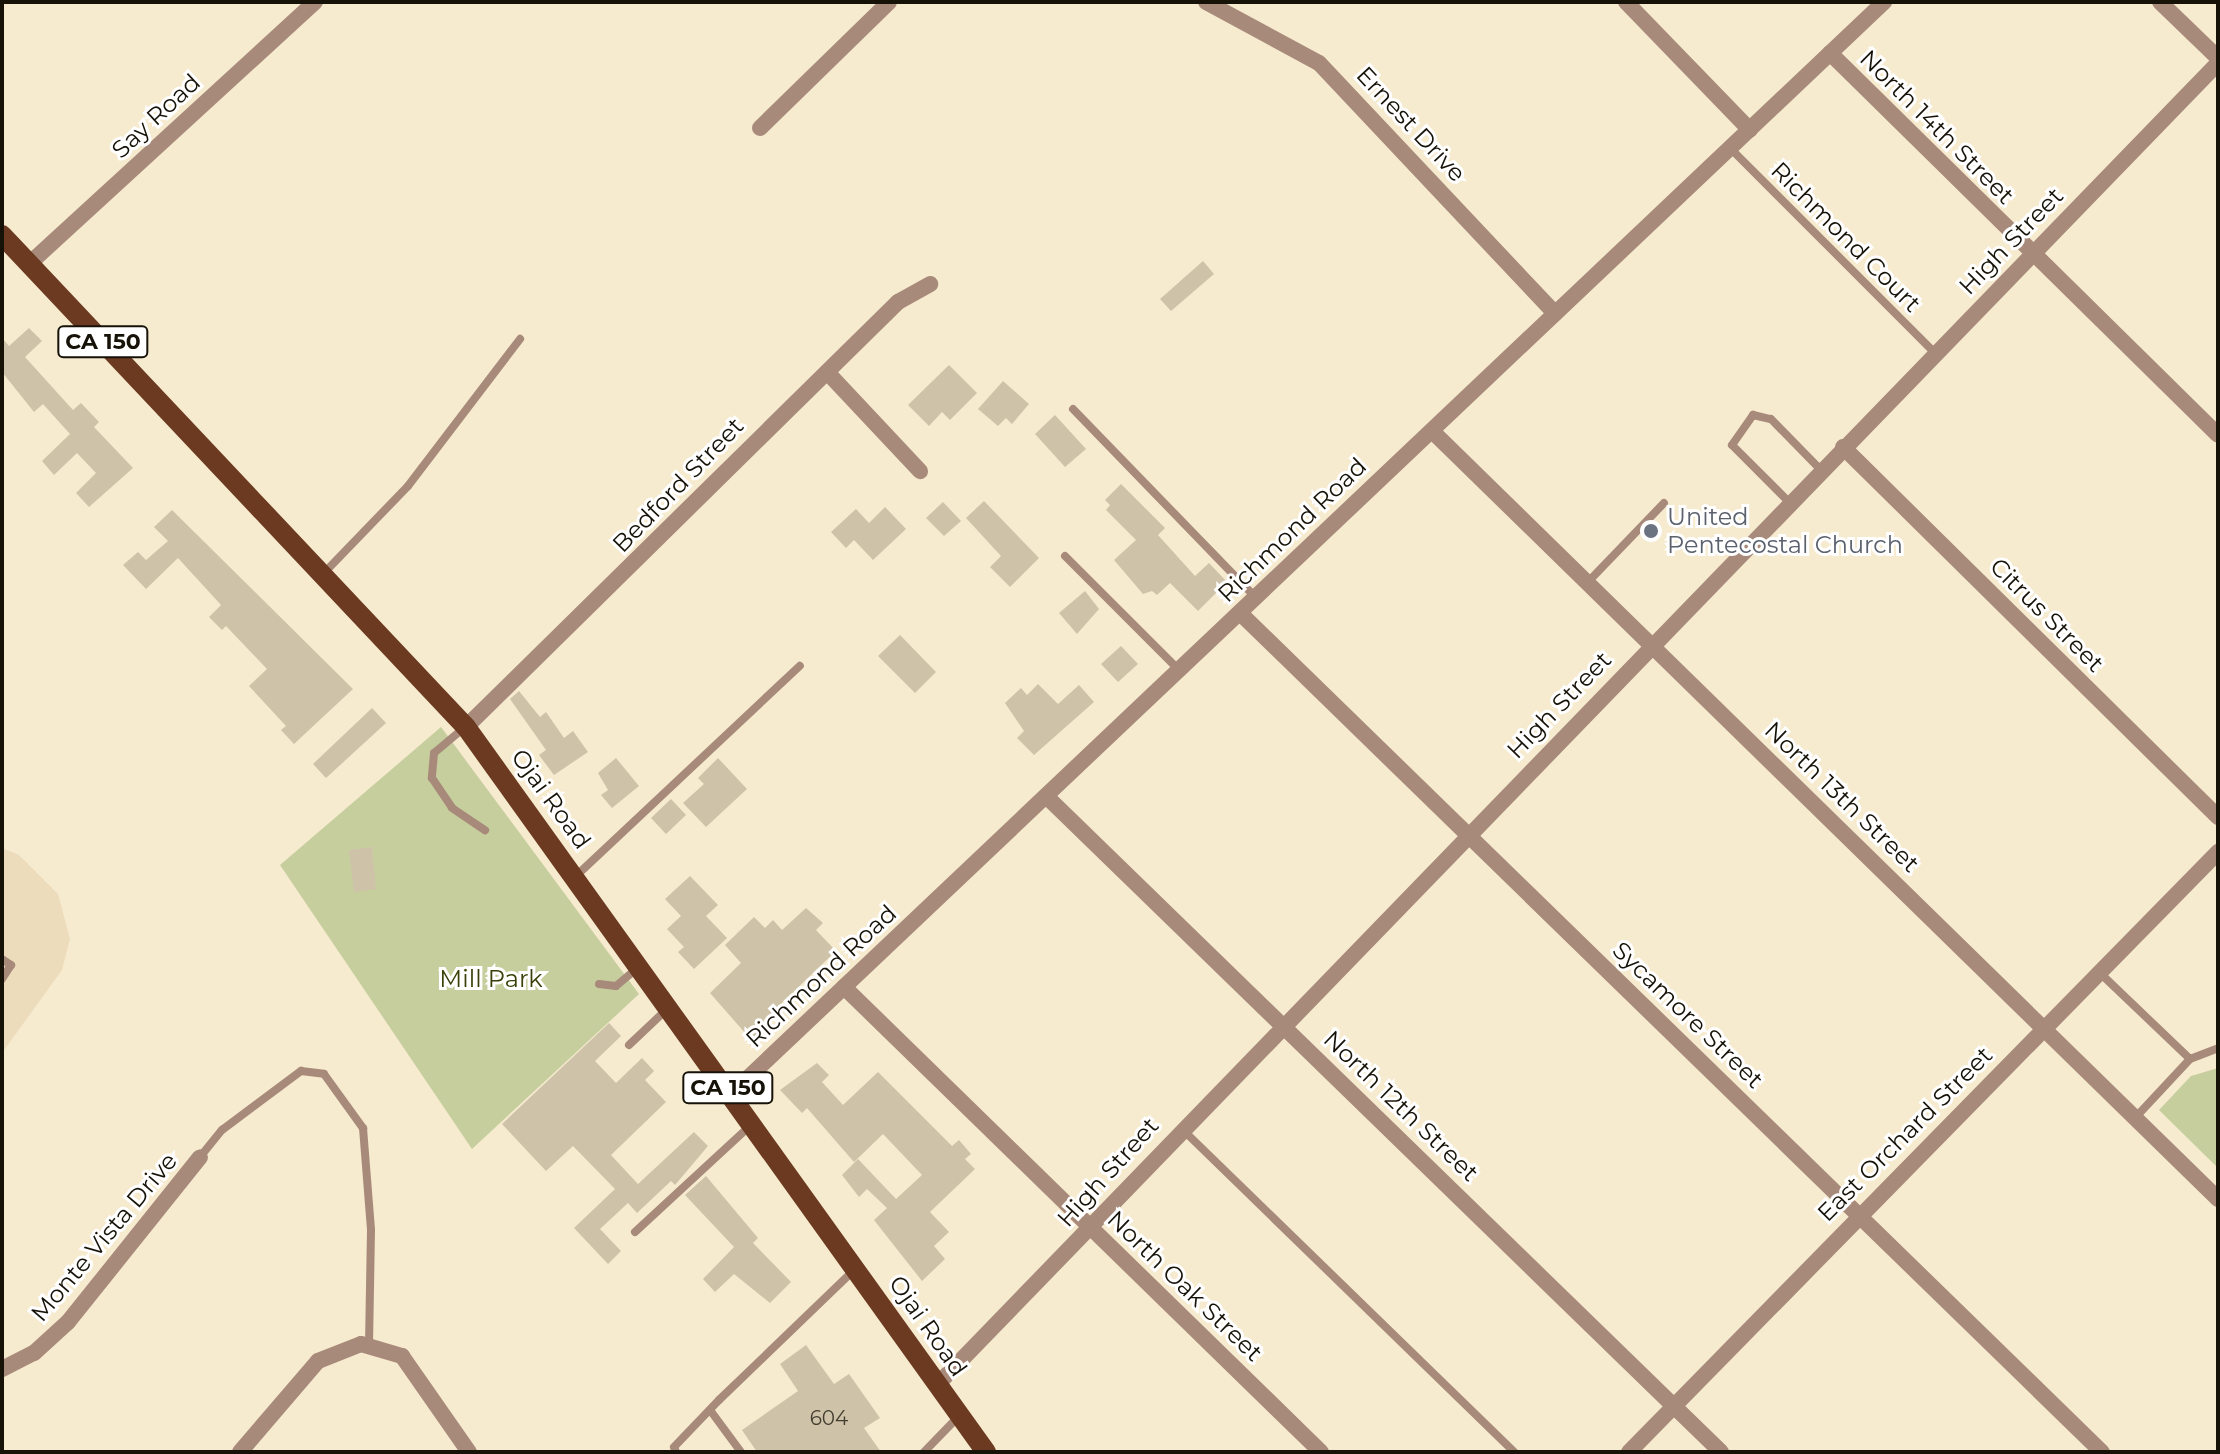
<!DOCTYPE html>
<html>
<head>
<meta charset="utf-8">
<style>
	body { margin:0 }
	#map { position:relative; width:2220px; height:1454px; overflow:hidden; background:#f6eacf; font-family:Montserrat,sans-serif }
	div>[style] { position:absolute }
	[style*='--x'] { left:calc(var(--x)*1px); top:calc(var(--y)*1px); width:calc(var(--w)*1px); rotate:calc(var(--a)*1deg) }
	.built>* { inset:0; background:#ecdcbb }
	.green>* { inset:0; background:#c7ce9e }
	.building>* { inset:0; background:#cec3a9 }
	.service>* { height:8px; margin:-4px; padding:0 4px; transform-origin:4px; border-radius:4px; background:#a88a7b }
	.minor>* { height:16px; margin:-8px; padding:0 8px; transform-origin:8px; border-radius:8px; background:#a88a7b }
	.primary>* { height:20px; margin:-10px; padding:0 10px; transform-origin:10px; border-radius:10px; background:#6b3a20 }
	.dots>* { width:22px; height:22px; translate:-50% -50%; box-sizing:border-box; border:4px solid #fff; border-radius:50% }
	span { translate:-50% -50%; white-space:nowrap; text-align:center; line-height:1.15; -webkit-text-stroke:6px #fff; paint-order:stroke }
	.number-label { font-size:20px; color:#443e30 }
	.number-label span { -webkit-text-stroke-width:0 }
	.shield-label span { padding:2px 6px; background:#fff; border:2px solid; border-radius:6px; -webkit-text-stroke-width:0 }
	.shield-label { font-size:22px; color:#161208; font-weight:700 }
	.street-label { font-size:24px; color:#161208 }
	.worship-label { font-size:24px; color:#5b616d }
	.left { translate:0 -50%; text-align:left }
	.park-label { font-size:24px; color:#3b4008 }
	.frame { position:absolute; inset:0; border:4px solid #161208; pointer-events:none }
</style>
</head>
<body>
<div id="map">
	<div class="built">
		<i style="clip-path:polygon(2px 848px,19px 855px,58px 894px,70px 939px,62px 970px,2px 1053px)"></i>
	</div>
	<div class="green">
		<i style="clip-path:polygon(441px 727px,639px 994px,472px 1149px,280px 865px)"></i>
		<i style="clip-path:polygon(2218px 1068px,2218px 1168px,2159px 1110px,2191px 1076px)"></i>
	</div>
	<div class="building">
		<i style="clip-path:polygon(1203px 261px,1214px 274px,1171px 311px,1160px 299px)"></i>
		<i style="clip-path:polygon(29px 328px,42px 341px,25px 357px,73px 410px,81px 403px,99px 422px,94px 427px,133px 468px,89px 507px,76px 493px,96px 473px,77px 453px,54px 475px,42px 461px,70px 434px,43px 404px,34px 412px,2px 372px,2px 338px,9px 346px)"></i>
		<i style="clip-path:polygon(949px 365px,977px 393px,950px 420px,942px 412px,929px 426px,908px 405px)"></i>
		<i style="clip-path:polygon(1003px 381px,1029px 404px,1012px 424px,1006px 418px,998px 426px,978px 409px)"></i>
		<i style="clip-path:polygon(1055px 415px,1086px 449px,1065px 467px,1035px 434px)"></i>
		<i style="clip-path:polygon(1121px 484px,1165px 528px,1158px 535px,1195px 576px,1209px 563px,1227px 582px,1198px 611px,1170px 583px,1157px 595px,1152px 591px,1143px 594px,1114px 560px,1136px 540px,1106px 510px,1110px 505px,1105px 500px)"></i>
		<i style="clip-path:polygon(984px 501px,1039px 558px,1010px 587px,990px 567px,1001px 556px,966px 518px)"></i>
		<i style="clip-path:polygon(943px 502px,961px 521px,944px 536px,926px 518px)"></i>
		<i style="clip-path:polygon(885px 507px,906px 529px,873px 560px,854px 540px,846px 548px,831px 532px,856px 509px,869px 523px)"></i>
		<i style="clip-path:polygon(172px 510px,353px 689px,294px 744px,281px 730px,286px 726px,249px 686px,267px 669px,226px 626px,222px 630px,209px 617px,221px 605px,178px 558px,146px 589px,123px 565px,138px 552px,146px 560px,168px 541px,154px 527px)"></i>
		<i style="clip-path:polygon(1085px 591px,1099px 609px,1077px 634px,1059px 613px)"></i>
		<i style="clip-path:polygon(900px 635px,936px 672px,915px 693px,878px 656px)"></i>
		<i style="clip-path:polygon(1121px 646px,1138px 664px,1118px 682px,1101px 664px)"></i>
		<i style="clip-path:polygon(1038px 684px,1058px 704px,1079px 685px,1094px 702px,1034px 755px,1017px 738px,1024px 731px,1005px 703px,1021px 688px,1027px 695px)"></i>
		<i style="clip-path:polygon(519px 691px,540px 717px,546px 712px,564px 738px,573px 731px,588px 752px,554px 775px,539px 755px,546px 750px,510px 699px)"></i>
		<i style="clip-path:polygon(372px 708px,386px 723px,326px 778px,313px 764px)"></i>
		<i style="clip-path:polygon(616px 758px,639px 786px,612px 808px,601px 795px,608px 790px,598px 773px)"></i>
		<i style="clip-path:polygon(718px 758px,747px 789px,706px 827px,683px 803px,704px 784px,698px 778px)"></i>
		<i style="clip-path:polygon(671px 799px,686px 815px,666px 834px,651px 818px)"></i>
		<i style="clip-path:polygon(372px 847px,376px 889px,354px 892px,349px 850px)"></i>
		<i style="clip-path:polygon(690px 876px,718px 905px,706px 916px,727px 938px,694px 969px,678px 952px,684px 947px,667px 929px,681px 916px,665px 899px)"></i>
		<i style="clip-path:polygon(806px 908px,823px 923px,816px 930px,836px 951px,763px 1021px,769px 1027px,753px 1042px,710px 993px,741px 963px,725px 945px,754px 917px,765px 928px,773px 920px,782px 930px)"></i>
		<i style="clip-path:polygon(609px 1023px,621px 1036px,595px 1061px,616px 1083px,642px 1058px,654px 1071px,645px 1080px,666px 1102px,611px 1155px,638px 1184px,694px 1132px,708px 1146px,675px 1185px,671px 1181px,637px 1213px,628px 1203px,600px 1229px,621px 1251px,608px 1264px,574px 1228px,615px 1189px,573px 1146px,546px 1171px,502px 1124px)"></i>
		<i style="clip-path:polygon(817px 1063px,829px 1075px,822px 1082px,843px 1105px,878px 1072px,952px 1146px,959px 1140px,971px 1154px,965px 1159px,975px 1169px,930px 1212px,949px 1232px,934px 1246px,945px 1259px,922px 1281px,874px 1220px,887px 1208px,867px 1189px,859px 1197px,842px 1175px,858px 1159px,896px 1199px,922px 1175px,883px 1134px,854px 1162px,807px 1108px,802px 1113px,780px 1090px)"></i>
		<i style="clip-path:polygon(706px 1176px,758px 1238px,753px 1243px,791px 1282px,770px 1303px,734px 1274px,715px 1292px,703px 1279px,734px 1247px,685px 1195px)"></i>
		<i style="clip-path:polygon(806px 1345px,834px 1384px,849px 1374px,880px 1418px,864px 1428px,881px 1452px,757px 1452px,742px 1430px,798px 1391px,780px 1364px)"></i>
	</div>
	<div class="service">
		<i style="--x:1730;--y:148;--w:290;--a:45"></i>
		<i style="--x:1073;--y:409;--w:262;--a:45.9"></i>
		<i style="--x:1790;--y:503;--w:82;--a:-135"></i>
		<i style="--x:1732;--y:445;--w:37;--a:-55"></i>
		<i style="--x:1753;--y:415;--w:18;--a:13"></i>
		<i style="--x:1771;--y:419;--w:71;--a:45.6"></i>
		<i style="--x:1065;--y:556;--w:161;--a:45"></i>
		<i style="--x:324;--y:573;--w:121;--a:-46"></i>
		<i style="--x:408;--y:486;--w:185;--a:-52.7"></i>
		<i style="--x:1587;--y:583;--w:111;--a:-46.1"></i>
		<i style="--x:465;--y:727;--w:40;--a:140"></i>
		<i style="--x:434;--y:753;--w:25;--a:95"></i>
		<i style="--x:432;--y:778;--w:36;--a:56"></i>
		<i style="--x:452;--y:808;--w:40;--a:34"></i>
		<i style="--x:576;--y:876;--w:307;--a:-43.2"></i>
		<i style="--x:2;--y:959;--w:11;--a:34"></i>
		<i style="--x:11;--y:965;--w:17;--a:123"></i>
		<i style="--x:2100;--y:973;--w:124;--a:43.7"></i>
		<i style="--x:599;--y:984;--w:17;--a:7"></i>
		<i style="--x:616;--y:986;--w:30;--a:-40"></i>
		<i style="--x:629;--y:1045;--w:51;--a:-43.4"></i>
		<i style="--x:2135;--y:1118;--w:81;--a:-47"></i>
		<i style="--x:2190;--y:1059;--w:30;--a:-21"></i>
		<i style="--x:1181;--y:1128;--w:465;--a:44.2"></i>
		<i style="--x:200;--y:1157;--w:35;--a:-51"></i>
		<i style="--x:222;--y:1130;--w:99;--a:-36.8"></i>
		<i style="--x:301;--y:1071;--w:23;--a:7"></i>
		<i style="--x:324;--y:1074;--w:67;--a:54.2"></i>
		<i style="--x:363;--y:1128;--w:102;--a:85.5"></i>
		<i style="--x:371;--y:1230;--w:114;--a:91"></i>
		<i style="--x:635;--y:1232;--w:159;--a:-42.7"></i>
		<i style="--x:710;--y:1410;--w:52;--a:53.6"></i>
		<i style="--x:676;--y:1452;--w:5;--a:-112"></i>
		<i style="--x:674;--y:1447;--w:65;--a:-46.2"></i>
		<i style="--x:719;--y:1400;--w:189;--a:-43.9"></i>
		<i style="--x:924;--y:1452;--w:50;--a:-45.8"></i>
	</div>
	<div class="minor">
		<i style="--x:1206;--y:2;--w:128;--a:28.4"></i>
		<i style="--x:1319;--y:63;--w:344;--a:46.7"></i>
		<i style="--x:1626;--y:2;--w:178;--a:45.9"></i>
		<i style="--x:2160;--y:2;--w:81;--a:44"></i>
		<i style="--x:1830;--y:53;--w:544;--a:44.55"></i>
		<i style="--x:760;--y:128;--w:180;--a:-44.3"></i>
		<i style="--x:29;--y:264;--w:388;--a:-42.5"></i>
		<i style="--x:827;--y:372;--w:136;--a:46.8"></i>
		<i style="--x:1432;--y:431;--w:1099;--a:44.34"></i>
		<i style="--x:1843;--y:447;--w:527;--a:44.62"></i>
		<i style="--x:1240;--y:613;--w:1203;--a:44.23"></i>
		<i style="--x:466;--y:727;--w:606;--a:-44.53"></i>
		<i style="--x:898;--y:302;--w:37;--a:-29"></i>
		<i style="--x:1046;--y:796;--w:941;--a:44.18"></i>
		<i style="--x:844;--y:987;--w:666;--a:44.27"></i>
		<i style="--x:732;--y:1093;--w:1587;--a:-43.44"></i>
		<i style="--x:2;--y:1369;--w:36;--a:-27"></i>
		<i style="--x:34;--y:1353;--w:46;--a:-42.4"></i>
		<i style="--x:68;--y:1322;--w:211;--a:-51.3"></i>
		<i style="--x:938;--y:1384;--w:1839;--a:-45.9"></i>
		<i style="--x:240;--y:1452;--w:120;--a:-49.4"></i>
		<i style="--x:318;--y:1361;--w:46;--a:-21.6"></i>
		<i style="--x:361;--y:1344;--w:43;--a:16.3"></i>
		<i style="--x:402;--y:1356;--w:117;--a:55.1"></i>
		<i style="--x:1629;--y:1452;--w:841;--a:-45.53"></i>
	</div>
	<div class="primary">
		<i style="--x:2;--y:235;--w:676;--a:46.68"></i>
		<i style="--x:466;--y:727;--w:892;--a:54.35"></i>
	</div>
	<div class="dots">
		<i style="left:1651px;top:531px;background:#6b7280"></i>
	</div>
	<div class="number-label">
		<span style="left:829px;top:1418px">604</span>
	</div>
	<div class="shield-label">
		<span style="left:103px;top:342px">CA 150</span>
		<span style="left:728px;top:1088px">CA 150</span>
	</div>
	<div class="street-label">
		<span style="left:156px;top:116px;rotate:-43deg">Say Road</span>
		<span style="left:1411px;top:124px;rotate:47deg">Ernest Drive</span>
		<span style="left:1937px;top:127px;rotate:45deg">North 14th Street</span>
		<span style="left:1846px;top:237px;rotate:45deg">Richmond Court</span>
		<span style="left:2011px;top:241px;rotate:-46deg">High Street</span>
		<span style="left:678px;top:485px;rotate:-46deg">Bedford Street</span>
		<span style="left:1292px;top:530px;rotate:-44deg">Richmond Road</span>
		<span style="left:2047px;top:615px;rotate:45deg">Citrus Street</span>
		<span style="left:1559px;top:705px;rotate:-46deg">High Street</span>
		<span style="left:1842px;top:797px;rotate:44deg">North 13th Street</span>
		<span style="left:551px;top:799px;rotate:54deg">Ojai Road</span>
		<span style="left:821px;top:976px;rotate:-43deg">Richmond Road</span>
		<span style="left:1688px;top:1015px;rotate:44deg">Sycamore Street</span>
		<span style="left:1401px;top:1106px;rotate:44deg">North 12th Street</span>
		<span style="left:1905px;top:1134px;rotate:-45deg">East Orchard Street</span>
		<span style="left:1108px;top:1172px;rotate:-48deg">High Street</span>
		<span style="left:104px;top:1237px;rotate:-50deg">Monte Vista Drive</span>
		<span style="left:1185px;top:1286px;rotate:44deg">North Oak Street</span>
		<span style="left:928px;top:1326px;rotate:55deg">Ojai Road</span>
	</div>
	<div class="worship-label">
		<span class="left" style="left:1667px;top:531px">United<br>Pentecostal Church</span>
	</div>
	<div class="park-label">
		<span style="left:491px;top:979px">Mill Park</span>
	</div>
	<div class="frame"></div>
</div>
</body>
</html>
